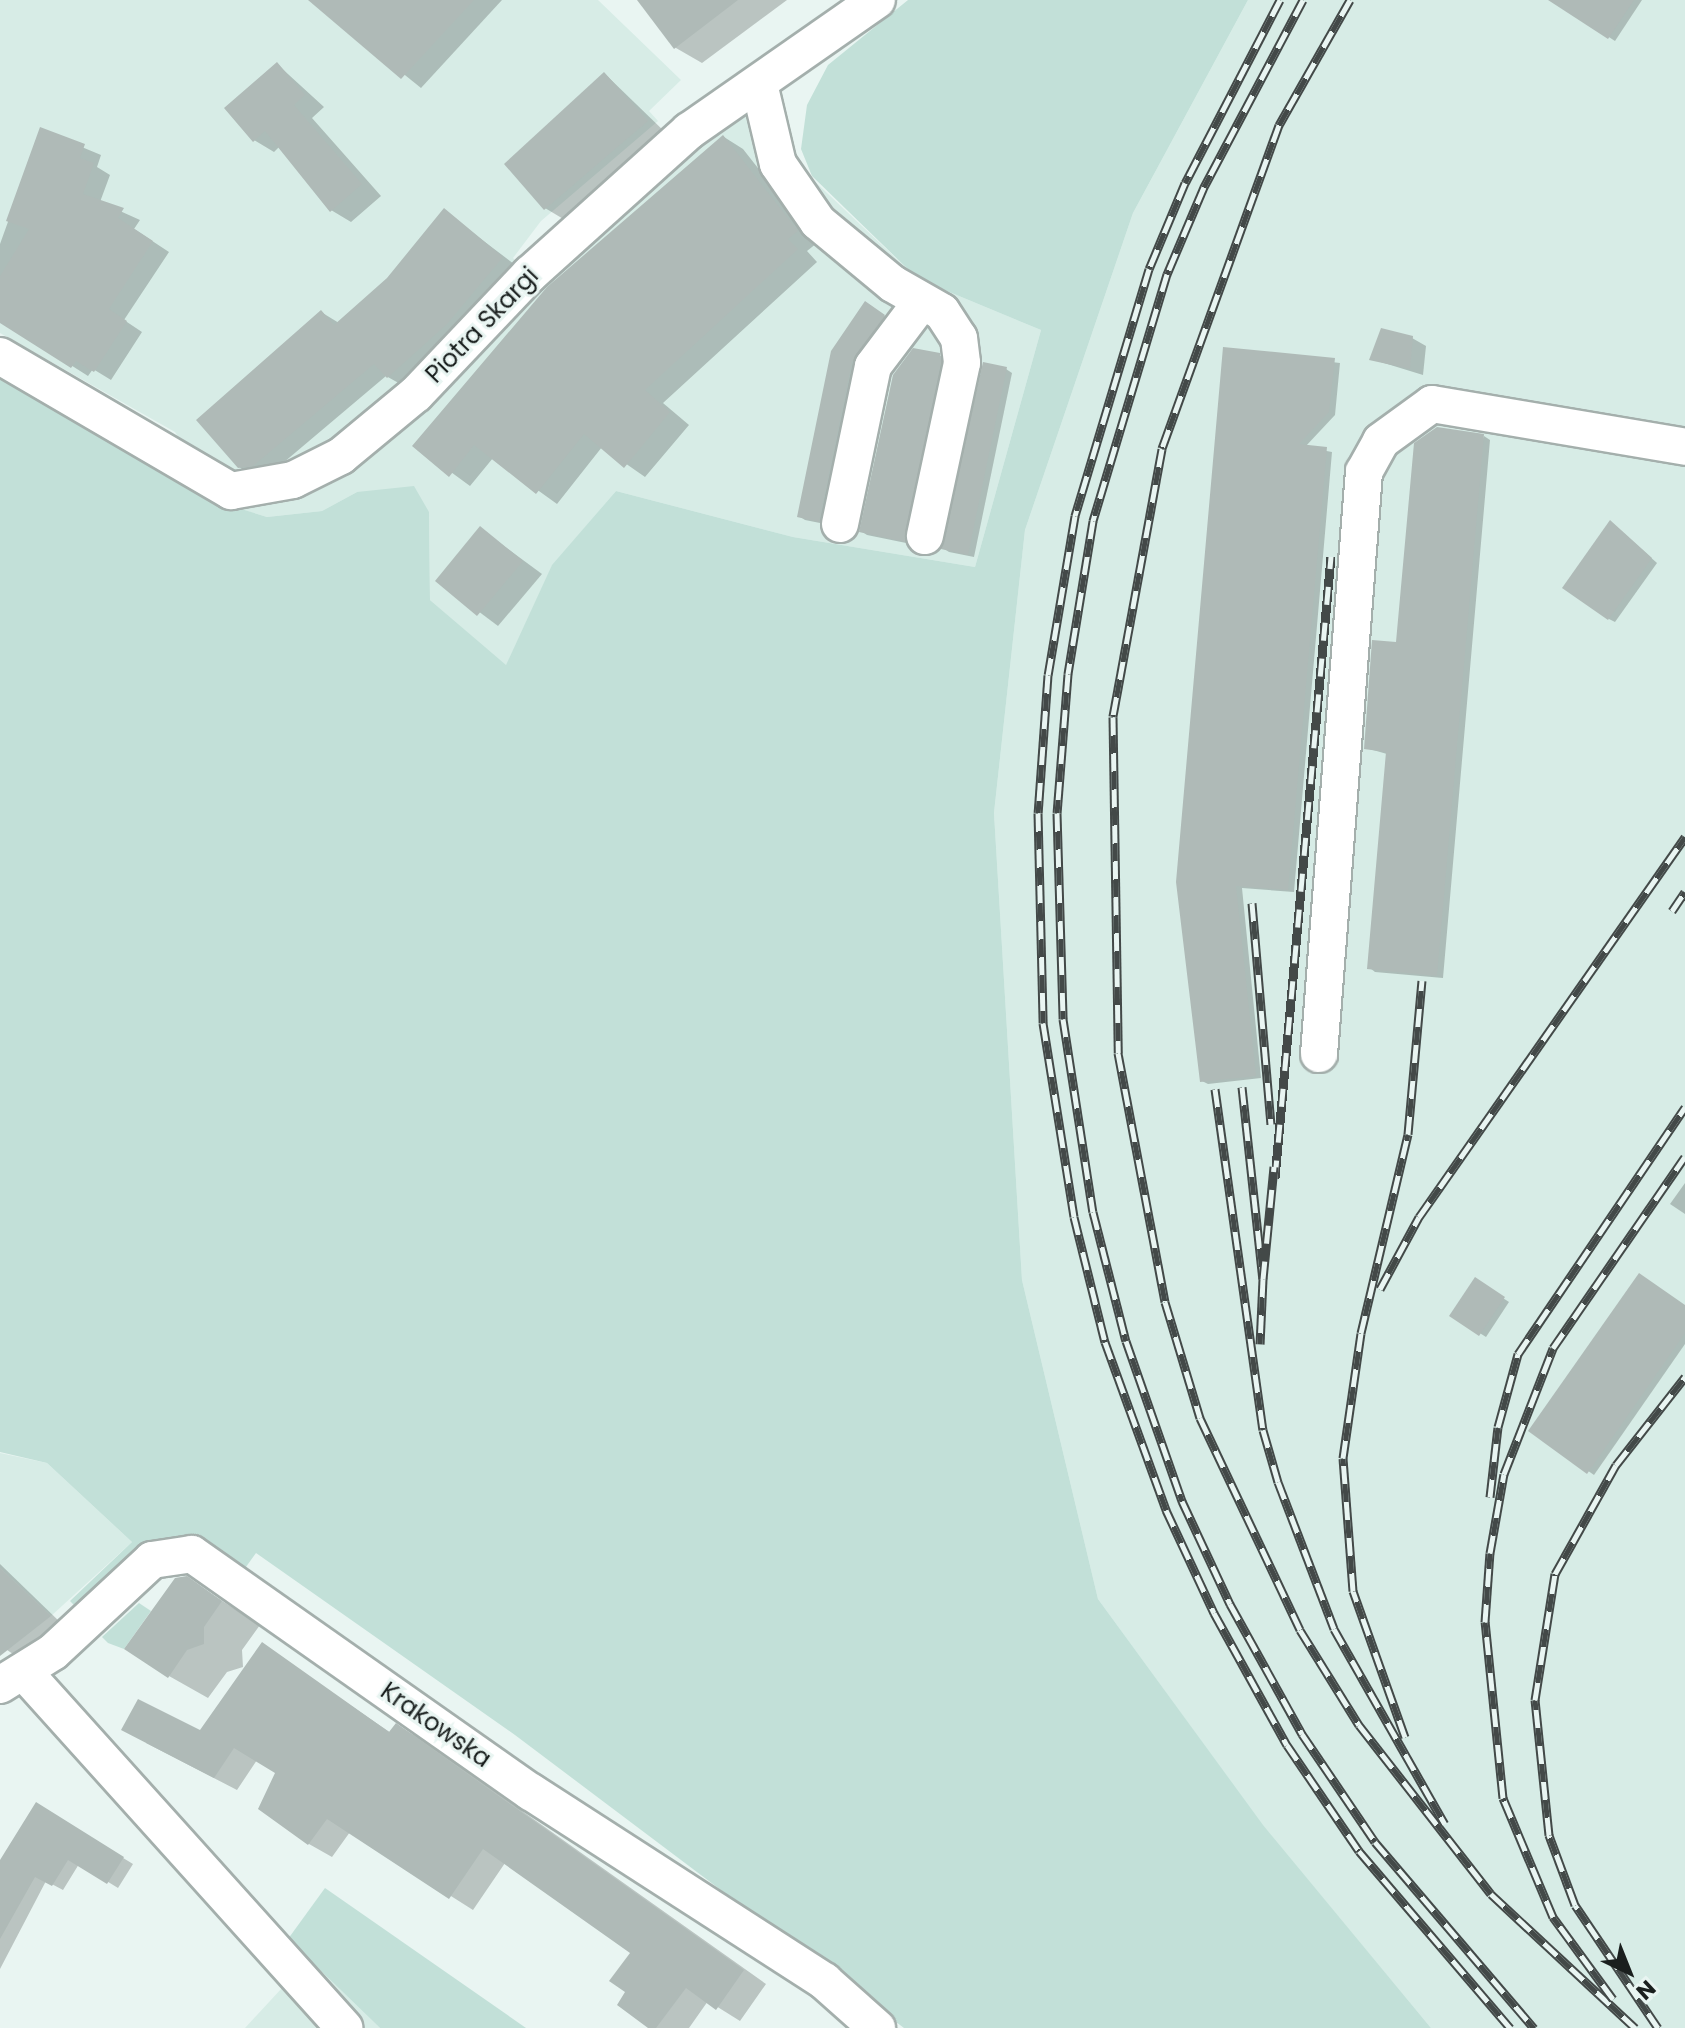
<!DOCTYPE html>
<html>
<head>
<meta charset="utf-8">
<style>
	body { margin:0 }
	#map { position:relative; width:1685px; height:2028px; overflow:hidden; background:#e9f5f2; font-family:Poppins,sans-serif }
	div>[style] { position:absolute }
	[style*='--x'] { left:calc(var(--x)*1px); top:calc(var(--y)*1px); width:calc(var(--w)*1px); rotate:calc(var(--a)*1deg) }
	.built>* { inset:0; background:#d7ece6 }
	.green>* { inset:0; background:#c2e0d8 }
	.shadow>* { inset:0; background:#0003 }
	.building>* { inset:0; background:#afbab7 }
	.roads { filter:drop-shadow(2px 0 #a4afac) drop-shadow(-2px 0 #a4afac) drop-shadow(0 2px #a4afac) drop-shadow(0 -2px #a4afac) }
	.minor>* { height:36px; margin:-18px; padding:0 18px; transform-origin:18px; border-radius:18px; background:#fff }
	.rail>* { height:9px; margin-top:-4.5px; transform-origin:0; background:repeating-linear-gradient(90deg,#e9f5f2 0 18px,#434948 0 36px); box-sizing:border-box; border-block:2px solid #434948 }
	span { translate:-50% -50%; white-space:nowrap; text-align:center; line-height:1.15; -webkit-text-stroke:6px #e9f5f2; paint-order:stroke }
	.street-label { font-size:24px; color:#1a1f1e }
	.north { position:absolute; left:1589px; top:1932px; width:80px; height:80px; -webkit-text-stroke:6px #e9f5f2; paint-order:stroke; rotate:137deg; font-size:22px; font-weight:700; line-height:32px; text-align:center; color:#1a1f1e }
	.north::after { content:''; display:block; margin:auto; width:28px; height:36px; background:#1a1f1e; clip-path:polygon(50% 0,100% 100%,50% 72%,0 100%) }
</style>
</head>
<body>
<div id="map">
	<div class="built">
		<i style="clip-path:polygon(0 0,598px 0,681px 80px,649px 111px,658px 121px,541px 221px,513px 258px,536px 283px,737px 108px,918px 279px,1041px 330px,975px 567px,793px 537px,616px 491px,552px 566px,506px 666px,430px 600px,429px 512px,357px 492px,322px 511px,267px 517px,218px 502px,175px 432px,0 333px)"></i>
		<i style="clip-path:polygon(1248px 0,1685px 0,1685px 2028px,1431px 2028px,1263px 1826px,1098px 1599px,1022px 1280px,994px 813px,1025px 530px,1133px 213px)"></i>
		<i style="clip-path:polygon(0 1453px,47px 1463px,132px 1542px,51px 1616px,0 1568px)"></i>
		<i style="clip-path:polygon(288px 1939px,380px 2028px,245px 2028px,282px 1988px,278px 1952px)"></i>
	</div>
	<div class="green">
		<i style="clip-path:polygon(908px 0,1248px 0,1133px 213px,1025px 530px,994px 813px,1022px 1280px,1098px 1599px,1263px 1825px,1431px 2028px,904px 2028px,515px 1735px,256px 1553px,243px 1571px,174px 1539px,159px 1541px,79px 1610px,70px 1601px,132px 1542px,47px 1463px,0 1452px,0 369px,219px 502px,267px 517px,322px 511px,357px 492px,414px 486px,429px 512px,430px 600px,506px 665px,552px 565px,616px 491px,793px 537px,975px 567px,1041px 330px,918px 279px,812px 176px,801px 149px,807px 105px,828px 65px)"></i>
		<i style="clip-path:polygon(139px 1603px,151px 1611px,124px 1649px,108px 1643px,102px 1637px)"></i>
		<i style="clip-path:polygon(325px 1888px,526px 2028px,380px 2028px,288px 1939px)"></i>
	</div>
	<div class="shadow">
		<i style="clip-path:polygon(312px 0,502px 0,421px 88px)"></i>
		<i style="clip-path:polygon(640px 0,787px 0,702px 63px,676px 48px)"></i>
		<i style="clip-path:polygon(1569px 0,1642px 0,1615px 41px,1564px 8px)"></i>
		<i style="clip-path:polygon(277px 64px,324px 107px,312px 118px,381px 196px,351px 222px,331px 210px,280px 146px,274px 152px,254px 140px)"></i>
		<i style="clip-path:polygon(605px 74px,667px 134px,565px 220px,545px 208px)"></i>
		<i style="clip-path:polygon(41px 130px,101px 155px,97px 167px,110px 175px,100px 202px,140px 220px,134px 229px,169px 252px,124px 320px,142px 332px,111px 380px,93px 369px,88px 376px,0 320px,0 244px)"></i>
		<i style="clip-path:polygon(724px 137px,743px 149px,817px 243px,807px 251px,817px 262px,663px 403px,689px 425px,645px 477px,602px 447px,557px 504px,493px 458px,470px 486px,414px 445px)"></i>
		<i style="clip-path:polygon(444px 211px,518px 267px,404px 386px,386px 376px,270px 474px,256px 477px,239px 467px,321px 312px,339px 323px,388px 279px)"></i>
		<i style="clip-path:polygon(871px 307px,890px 320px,825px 524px,805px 520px,799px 516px,833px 352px)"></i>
		<i style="clip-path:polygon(1412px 338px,1426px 346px,1423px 375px,1371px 359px)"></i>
		<i style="clip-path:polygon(1224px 349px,1340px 363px,1335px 415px,1305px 447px,1332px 452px,1294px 892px,1242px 888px,1261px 1078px,1208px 1084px,1202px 1081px)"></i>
		<i style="clip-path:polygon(939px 355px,945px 359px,911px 544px,867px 535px,861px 531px)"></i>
		<i style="clip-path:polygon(1006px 369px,1012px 373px,974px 557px,949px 552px,943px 548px)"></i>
		<i style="clip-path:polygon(1484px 436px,1490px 440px,1443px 978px,1375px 972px,1370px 968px,1387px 754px,1366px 748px)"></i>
		<i style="clip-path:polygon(1611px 522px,1657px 563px,1615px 622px,1609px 619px)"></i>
		<i style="clip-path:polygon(481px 529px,542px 574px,498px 626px,438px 581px)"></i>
		<i style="clip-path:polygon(1685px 1183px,1685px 1214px,1670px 1204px)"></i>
		<i style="clip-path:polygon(1475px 1280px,1509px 1302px,1486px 1337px,1451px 1315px)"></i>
		<i style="clip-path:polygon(1685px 1307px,1685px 1344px,1594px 1475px,1531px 1431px)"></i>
		<i style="clip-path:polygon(0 1564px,62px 1624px,20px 1659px,0 1645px)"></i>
		<i style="clip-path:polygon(186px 1578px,260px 1625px,242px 1650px,243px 1667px,227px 1672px,208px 1698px,169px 1676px)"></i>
		<i style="clip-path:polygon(262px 1645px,391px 1733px,396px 1725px,419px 1738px,766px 1984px,740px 2021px,708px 2001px,689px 2028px,652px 2028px,628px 1992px,632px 1953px,505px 1863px,473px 1910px,350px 1832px,332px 1857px,309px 1844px,261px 1809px,278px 1773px,257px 1760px,237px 1790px,146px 1743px,200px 1733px)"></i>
		<i style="clip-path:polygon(36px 1805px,133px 1864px,118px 1888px,79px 1864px,63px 1890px,46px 1881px,0 1969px,0 1890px)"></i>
	</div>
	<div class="building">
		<i style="clip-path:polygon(308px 0,474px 0,401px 79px)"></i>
		<i style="clip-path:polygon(637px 0,738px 0,674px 49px)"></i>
		<i style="clip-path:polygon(1548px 0,1634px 0,1608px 39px)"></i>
		<i style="clip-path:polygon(277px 62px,305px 95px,294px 105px,362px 184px,330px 212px,265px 131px,253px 142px,224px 108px)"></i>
		<i style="clip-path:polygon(604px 72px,648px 121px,544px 210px,504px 164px)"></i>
		<i style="clip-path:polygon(40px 127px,85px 144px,80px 158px,94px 163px,83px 194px,124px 208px,118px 218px,153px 241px,109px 309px,127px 321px,94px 372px,76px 361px,71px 368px,0 323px,0 276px,29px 229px,6px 221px)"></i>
		<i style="clip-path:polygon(723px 135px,798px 231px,788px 239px,798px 249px,645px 390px,670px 412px,624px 468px,584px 434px,536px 494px,474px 445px,449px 477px,412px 446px,547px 287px)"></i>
		<i style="clip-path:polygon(444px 208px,503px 257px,447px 324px,387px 378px,374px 364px,253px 466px,238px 468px,196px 420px,321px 310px,334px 325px,387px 278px)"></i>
		<i style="clip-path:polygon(865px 301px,885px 315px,852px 362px,819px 522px,797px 517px,831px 351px)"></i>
		<i style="clip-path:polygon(1381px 328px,1413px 336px,1410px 369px,1369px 360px)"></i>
		<i style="clip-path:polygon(1223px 347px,1335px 358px,1329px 412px,1299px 444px,1327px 447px,1288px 890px,1236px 886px,1256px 1076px,1200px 1082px,1176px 882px)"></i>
		<i style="clip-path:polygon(913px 348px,940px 353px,941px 362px,905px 542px,859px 532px,893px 375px)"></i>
		<i style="clip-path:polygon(983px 362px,1007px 367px,968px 555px,941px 549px)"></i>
		<i style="clip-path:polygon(1437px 427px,1484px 434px,1437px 976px,1367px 969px,1386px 752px,1364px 749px,1372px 640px,1396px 642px,1414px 443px)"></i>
		<i style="clip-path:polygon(1610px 520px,1652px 558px,1608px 620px,1562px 588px)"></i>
		<i style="clip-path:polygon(480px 526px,523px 561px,477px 616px,435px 581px)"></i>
		<i style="clip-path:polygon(1639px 1273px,1685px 1305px,1685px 1333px,1587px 1474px,1528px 1431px)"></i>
		<i style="clip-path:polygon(1475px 1277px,1505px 1297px,1479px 1336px,1449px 1316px)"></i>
		<i style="clip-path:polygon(0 1568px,51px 1616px,0 1656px)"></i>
		<i style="clip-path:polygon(187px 1576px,222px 1601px,204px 1627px,204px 1644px,187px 1650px,168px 1678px,124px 1649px,175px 1578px)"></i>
		<i style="clip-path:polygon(262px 1642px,389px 1732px,396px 1723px,744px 1970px,716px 2010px,686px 1988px,656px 2028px,648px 2028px,617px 2005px,625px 1992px,609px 1981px,630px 1953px,483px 1849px,449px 1899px,327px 1819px,308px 1845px,258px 1809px,275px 1773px,234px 1748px,214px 1778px,121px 1730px,138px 1699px,200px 1730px)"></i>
		<i style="clip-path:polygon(36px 1802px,124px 1857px,107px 1884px,68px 1860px,52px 1886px,35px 1877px,0 1939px,0 1860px)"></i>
	</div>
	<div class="roads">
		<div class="minor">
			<i style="--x:760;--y:88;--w:78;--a:76.7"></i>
			<i style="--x:778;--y:164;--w:70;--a:55.4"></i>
			<i style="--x:818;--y:222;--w:97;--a:39.6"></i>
			<i style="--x:893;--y:284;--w:56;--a:29.7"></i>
			<i style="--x:942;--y:312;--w:31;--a:57"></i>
			<i style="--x:959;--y:338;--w:25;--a:83"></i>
			<i style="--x:962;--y:363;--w:177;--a:102.1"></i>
			<i style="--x:0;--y:356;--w:268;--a:30.3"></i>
			<i style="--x:231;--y:491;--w:63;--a:-10.1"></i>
			<i style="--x:293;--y:480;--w:54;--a:-26.6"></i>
			<i style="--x:341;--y:456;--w:97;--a:-39.6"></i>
			<i style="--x:416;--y:394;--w:166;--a:-46.5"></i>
			<i style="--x:530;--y:274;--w:214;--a:-42"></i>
			<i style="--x:689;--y:131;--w:229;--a:-34.9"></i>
			<i style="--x:840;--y:524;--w:161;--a:-78.2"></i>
			<i style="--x:873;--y:366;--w:81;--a:-53"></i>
			<i style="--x:1319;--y:1054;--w:584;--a:-85.58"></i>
			<i style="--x:1364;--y:472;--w:35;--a:-61"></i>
			<i style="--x:1381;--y:441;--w:63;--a:-36"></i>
			<i style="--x:1432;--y:404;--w:257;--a:9.6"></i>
			<i style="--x:24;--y:1672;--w:479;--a:48"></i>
			<i style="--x:0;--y:1685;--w:62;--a:-31.9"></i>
			<i style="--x:53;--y:1652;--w:135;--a:-42.9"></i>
			<i style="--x:152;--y:1560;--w:40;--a:-8.5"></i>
			<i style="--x:192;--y:1554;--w:414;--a:35.1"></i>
			<i style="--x:531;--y:1792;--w:349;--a:32.8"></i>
			<i style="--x:824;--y:1981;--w:71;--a:41.6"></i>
		</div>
	</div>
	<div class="rail">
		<i style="--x:1280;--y:0;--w:206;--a:117.4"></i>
		<i style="--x:1185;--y:183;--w:93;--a:112.7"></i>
		<i style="--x:1149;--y:269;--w:258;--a:106.7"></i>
		<i style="--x:1075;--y:516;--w:161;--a:99.6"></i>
		<i style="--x:1048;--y:675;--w:138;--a:94.1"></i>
		<i style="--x:1038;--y:813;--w:210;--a:88.6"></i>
		<i style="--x:1043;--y:1023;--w:196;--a:80.9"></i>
		<i style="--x:1074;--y:1217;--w:129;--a:76.1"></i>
		<i style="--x:1105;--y:1342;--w:179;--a:70"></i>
		<i style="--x:1166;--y:1510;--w:114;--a:65"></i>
		<i style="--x:1214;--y:1613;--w:151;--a:61.1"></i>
		<i style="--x:1287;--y:1745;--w:128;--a:55.8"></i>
		<i style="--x:1359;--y:1851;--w:233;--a:49.5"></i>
		<i style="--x:1303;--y:0;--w:212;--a:117.9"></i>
		<i style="--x:1204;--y:187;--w:95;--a:113"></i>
		<i style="--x:1167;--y:274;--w:258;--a:106.7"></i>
		<i style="--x:1093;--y:521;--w:155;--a:99.3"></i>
		<i style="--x:1068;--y:674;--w:139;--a:94.5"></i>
		<i style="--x:1057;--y:813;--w:206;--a:88.3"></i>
		<i style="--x:1063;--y:1019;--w:195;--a:81.2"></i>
		<i style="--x:1093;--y:1212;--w:133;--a:75.7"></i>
		<i style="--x:1126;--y:1341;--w:170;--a:70.7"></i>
		<i style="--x:1182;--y:1501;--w:114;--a:65"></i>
		<i style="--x:1230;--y:1604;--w:149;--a:61"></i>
		<i style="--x:1302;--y:1734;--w:130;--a:55.9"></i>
		<i style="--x:1375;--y:1842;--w:245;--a:49.5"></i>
		<i style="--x:1350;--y:0;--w:144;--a:119.6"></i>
		<i style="--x:1279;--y:125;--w:344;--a:109.9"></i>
		<i style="--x:1162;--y:449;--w:272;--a:100.4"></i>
		<i style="--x:1113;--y:717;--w:336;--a:89.1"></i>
		<i style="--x:1118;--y:1053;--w:253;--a:79.3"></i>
		<i style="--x:1165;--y:1302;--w:121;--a:73.2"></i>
		<i style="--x:1200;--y:1418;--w:234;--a:64.7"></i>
		<i style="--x:1300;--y:1630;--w:112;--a:58.2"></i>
		<i style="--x:1359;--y:1725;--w:214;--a:52"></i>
		<i style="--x:1491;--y:1894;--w:197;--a:42.9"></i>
		<i style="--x:1252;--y:903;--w:222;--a:85.1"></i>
		<i style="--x:1672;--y:911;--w:23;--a:-56"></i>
		<i style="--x:1242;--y:1087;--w:193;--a:83.8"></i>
		<i style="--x:1263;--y:1279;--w:65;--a:92.6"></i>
		<i style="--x:1215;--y:1089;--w:344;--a:82"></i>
		<i style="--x:1263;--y:1430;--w:54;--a:73.9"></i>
		<i style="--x:1278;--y:1482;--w:157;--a:69.1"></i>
		<i style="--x:1334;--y:1629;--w:224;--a:60.4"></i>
		<i style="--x:1275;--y:1178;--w:624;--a:-84.85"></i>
		<i style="--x:1263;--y:1279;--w:113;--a:-84.4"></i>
		<i style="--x:1380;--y:1289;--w:82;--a:-61.6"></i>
		<i style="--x:1419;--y:1217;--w:464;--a:-55"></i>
		<i style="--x:1490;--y:1497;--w:70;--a:-83.5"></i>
		<i style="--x:1498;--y:1427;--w:76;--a:-74.7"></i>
		<i style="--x:1518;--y:1354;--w:298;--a:-55.9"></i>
		<i style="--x:1405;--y:1737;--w:155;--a:-109.6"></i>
		<i style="--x:1353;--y:1591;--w:133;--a:-94.3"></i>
		<i style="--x:1343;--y:1458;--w:126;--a:-81.8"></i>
		<i style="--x:1361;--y:1333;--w:204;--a:-76.7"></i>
		<i style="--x:1408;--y:1134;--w:154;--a:-84.8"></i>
		<i style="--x:1613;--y:1999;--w:102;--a:-126.2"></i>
		<i style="--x:1553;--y:1917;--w:129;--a:-112.8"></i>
		<i style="--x:1503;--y:1798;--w:177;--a:-95.8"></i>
		<i style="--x:1485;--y:1622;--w:69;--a:-85.9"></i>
		<i style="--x:1490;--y:1553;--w:80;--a:-80"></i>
		<i style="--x:1504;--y:1474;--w:135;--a:-68.7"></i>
		<i style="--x:1553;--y:1348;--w:232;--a:-55.4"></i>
		<i style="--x:1658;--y:2028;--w:148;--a:-124"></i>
		<i style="--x:1575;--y:1905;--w:75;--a:-110.4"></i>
		<i style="--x:1549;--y:1835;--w:136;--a:-95.9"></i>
		<i style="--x:1535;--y:1700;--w:128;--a:-81"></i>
		<i style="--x:1555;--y:1574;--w:125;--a:-60.8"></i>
		<i style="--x:1616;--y:1465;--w:112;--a:-51.9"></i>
	</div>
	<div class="street-label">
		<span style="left:482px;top:325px;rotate:-46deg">Piotra Skargi</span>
		<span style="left:436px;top:1725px;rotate:35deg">Krakowska</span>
	</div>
	<div class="north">N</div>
</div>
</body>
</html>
